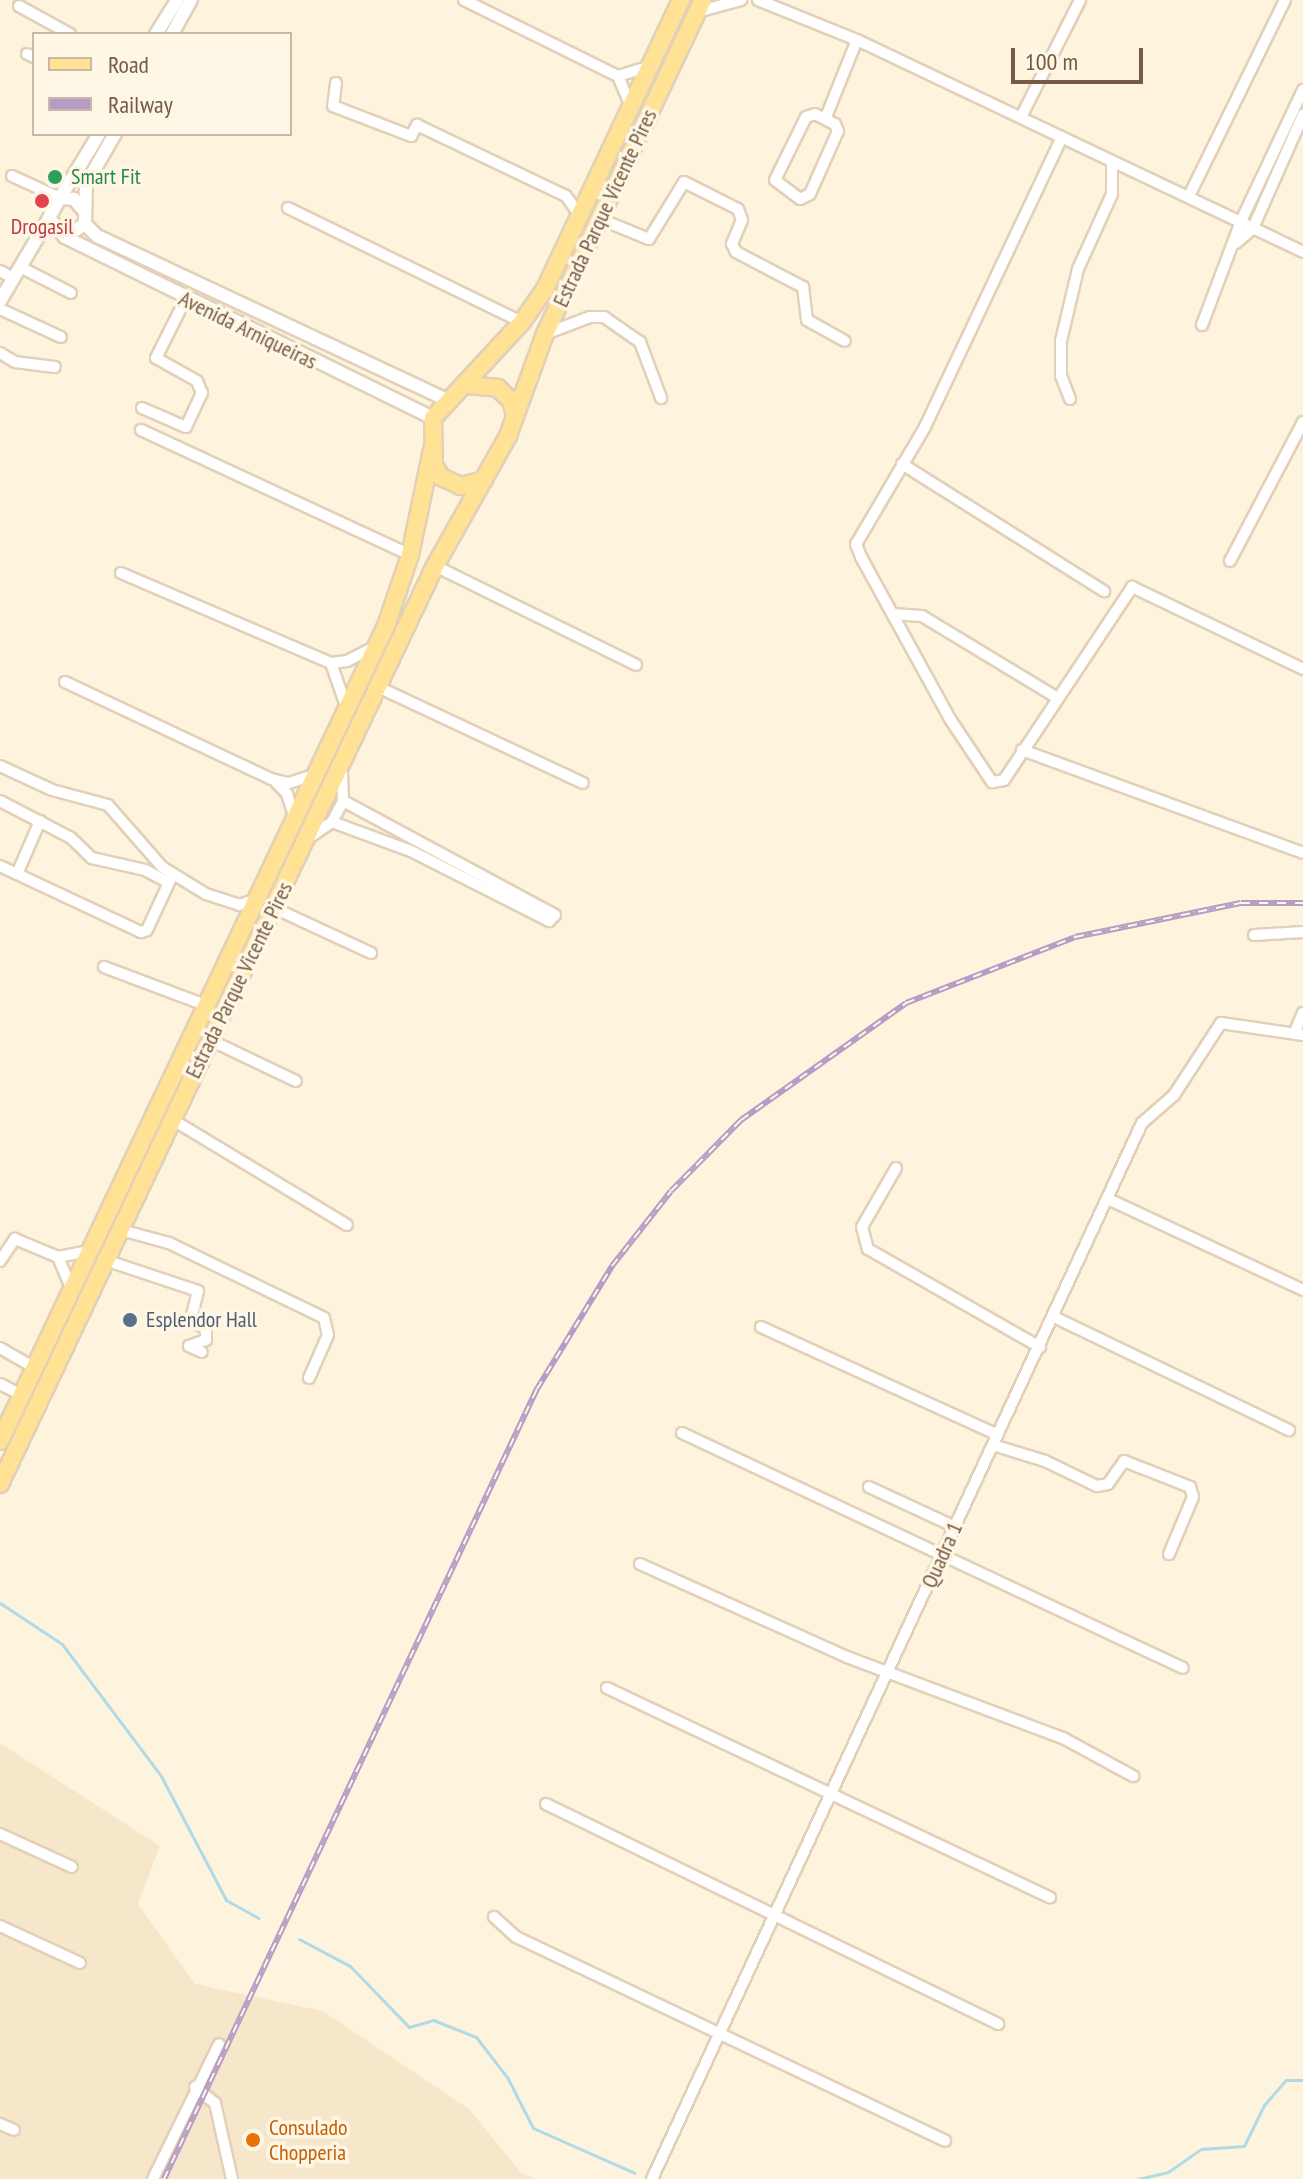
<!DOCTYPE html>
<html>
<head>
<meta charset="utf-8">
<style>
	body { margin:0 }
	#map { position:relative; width:1303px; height:2179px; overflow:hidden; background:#fef4dd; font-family:"PT Sans Narrow",sans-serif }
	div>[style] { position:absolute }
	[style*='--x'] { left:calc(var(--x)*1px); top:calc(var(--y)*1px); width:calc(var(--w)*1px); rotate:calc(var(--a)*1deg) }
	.residential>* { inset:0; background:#f6e7cb }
	.stream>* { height:3px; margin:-1.5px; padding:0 1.5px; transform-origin:1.5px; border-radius:1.5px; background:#b1dae8 }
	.roads { filter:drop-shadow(2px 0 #e2d0b9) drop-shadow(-2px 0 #e2d0b9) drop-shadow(0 2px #e2d0b9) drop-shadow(0 -2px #e2d0b9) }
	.minor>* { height:10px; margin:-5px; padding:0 5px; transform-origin:5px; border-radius:5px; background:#fff }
	.tertiary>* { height:12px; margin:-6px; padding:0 6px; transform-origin:6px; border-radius:6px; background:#fff }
	.primary>* { height:16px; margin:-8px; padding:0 8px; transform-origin:8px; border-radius:8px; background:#ffe293 }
	.rail>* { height:6px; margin-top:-3px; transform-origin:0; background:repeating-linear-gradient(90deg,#fff7e5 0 9px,#b79cc6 0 18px); box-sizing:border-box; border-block:2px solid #b79cc6 }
	.dots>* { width:22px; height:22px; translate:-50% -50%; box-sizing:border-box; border:4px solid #fff7e5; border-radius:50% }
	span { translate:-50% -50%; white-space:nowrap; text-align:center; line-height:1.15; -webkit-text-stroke:7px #fff7e5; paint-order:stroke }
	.leisure-label { font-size:22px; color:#27864d }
	.left { translate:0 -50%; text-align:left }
	.street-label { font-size:22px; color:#755a44 }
	.health-label { font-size:22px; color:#be3a42 }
	.service-label { font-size:22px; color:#4e5e75 }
	.food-label { font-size:22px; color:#c56008 }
	.legend { position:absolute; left:32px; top:32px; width:260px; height:104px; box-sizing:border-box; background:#fff7e5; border:2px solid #c8b8a5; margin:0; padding:10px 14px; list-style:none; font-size:24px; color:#755a44 }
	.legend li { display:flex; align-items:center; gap:16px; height:40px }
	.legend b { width:40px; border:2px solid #c8b8a5 }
	.scale { position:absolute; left:1011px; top:48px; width:132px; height:36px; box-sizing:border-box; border:4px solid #755a44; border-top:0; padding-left:10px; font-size:24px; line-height:28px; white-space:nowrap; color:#755a44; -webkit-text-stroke:6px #fff7e5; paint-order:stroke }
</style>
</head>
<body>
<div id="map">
	<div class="residential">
		<i style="clip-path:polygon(0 1743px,160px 1846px,138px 1904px,195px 1984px,323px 2011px,469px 2109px,521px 2173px,537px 2179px,0 2179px)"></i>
	</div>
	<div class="stream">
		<i style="--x:0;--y:1603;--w:74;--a:33.5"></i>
		<i style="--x:62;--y:1644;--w:165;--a:53.1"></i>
		<i style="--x:161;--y:1776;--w:140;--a:62.3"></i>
		<i style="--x:226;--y:1900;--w:37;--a:29"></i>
		<i style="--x:299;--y:1939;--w:58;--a:27.9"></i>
		<i style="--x:350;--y:1966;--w:85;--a:46"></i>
		<i style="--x:409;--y:2027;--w:25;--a:-16"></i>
		<i style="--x:433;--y:2020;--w:46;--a:21.6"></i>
		<i style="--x:476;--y:2037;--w:51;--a:52.2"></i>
		<i style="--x:507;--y:2077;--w:57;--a:63"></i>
		<i style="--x:533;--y:2128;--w:111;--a:23.8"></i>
		<i style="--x:1138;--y:2179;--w:31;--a:-13"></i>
		<i style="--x:1168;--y:2172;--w:40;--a:-34.9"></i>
		<i style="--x:1201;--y:2149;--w:43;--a:-4"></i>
		<i style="--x:1244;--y:2146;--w:46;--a:-64"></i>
		<i style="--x:1264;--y:2105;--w:33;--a:-49"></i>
		<i style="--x:1286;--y:2080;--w:17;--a:0"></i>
	</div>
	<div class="roads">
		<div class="minor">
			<i style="--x:464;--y:0;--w:172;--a:26.3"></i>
			<i style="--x:618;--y:76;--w:31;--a:-17"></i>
			<i style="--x:758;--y:0;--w:107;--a:22"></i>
			<i style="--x:857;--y:40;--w:494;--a:25.4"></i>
			<i style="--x:19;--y:6;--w:58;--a:28.8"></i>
			<i style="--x:697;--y:12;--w:46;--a:-15.3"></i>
			<i style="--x:27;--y:54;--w:8;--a:23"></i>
			<i style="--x:618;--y:76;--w:34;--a:67"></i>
			<i style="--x:336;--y:83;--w:23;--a:97"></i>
			<i style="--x:333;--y:106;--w:84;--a:21"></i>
			<i style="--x:411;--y:136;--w:13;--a:-61"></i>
			<i style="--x:417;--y:125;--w:165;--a:25.5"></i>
			<i style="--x:566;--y:196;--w:24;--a:55"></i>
			<i style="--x:815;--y:114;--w:22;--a:27"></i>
			<i style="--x:835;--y:124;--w:8;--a:67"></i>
			<i style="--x:838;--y:131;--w:69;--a:114"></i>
			<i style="--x:810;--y:194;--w:11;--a:153"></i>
			<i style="--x:800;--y:199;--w:31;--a:-143"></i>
			<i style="--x:775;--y:180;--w:70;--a:-63.8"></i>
			<i style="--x:806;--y:117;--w:9;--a:-18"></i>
			<i style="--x:826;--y:117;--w:83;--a:-68.1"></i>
			<i style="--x:1021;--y:117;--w:131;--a:-63.2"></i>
			<i style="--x:1062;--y:137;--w:321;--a:115.3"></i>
			<i style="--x:925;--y:427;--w:136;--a:120.5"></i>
			<i style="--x:856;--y:544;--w:14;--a:69"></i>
			<i style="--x:861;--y:557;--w:185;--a:61.2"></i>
			<i style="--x:950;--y:719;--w:76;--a:56.3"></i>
			<i style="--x:992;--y:782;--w:12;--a:-9"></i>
			<i style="--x:1004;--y:780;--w:232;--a:-56.4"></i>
			<i style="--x:1132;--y:587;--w:190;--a:25.6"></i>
			<i style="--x:12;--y:176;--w:53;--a:24.6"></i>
			<i style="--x:1189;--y:196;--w:218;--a:-63.9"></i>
			<i style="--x:288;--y:208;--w:260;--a:26"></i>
			<i style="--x:600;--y:219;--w:53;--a:22.2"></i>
			<i style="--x:649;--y:239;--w:67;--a:-58.4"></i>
			<i style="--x:684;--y:182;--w:60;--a:26.6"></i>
			<i style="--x:738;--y:209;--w:12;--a:70"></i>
			<i style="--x:742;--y:220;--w:26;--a:113"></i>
			<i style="--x:732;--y:244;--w:9;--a:63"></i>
			<i style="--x:736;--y:252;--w:76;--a:27.6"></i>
			<i style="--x:803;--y:287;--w:33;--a:83"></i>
			<i style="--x:807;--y:320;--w:43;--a:28.9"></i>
			<i style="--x:1236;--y:243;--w:23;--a:-41"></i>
			<i style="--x:1253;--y:228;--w:124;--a:-66.1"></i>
			<i style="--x:20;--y:267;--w:57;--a:27"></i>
			<i style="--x:0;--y:271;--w:15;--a:28"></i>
			<i style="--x:0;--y:309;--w:67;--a:24.7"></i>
			<i style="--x:1202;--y:325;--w:111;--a:-69.4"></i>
			<i style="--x:1241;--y:221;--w:145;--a:-64.7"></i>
			<i style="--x:545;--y:334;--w:48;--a:-20.7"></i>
			<i style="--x:590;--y:317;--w:14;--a:0"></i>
			<i style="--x:604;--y:317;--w:44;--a:34.8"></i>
			<i style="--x:640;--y:342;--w:60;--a:69.4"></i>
			<i style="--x:0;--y:353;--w:17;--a:31"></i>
			<i style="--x:15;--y:362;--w:40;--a:7.1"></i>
			<i style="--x:1070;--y:399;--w:25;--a:-111"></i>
			<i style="--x:1061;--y:376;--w:35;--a:-90"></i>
			<i style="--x:1061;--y:341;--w:74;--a:-76.7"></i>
			<i style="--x:1078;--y:269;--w:82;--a:-65.6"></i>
			<i style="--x:1112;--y:194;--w:33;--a:-90"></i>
			<i style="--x:142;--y:408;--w:48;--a:23.4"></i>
			<i style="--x:186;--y:427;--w:38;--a:-65"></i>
			<i style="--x:202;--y:393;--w:13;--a:-113"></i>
			<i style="--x:197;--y:381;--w:47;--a:-150.7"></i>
			<i style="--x:156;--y:358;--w:65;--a:-63.4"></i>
			<i style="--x:141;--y:430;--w:297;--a:24.9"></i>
			<i style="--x:902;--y:464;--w:239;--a:32.2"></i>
			<i style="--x:1230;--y:561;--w:157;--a:-62.3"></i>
			<i style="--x:435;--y:566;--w:224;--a:26.2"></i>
			<i style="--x:121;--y:573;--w:228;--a:23.2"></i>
			<i style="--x:331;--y:663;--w:16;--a:-7"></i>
			<i style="--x:347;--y:661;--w:30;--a:-27"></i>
			<i style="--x:893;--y:614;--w:29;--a:4"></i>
			<i style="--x:922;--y:616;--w:157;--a:31.2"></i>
			<i style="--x:331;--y:663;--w:46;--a:70.8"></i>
			<i style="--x:65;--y:682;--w:228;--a:25.2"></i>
			<i style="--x:271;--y:779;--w:18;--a:13"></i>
			<i style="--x:289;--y:783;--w:25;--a:-18"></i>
			<i style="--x:378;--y:687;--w:226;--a:25.1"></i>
			<i style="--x:1022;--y:750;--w:299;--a:20.1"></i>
			<i style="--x:0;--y:766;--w:57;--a:24.8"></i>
			<i style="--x:52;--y:790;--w:58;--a:15"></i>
			<i style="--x:108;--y:805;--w:82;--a:48.9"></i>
			<i style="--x:162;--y:867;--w:52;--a:31.5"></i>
			<i style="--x:206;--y:894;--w:35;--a:18"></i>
			<i style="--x:239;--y:905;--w:16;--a:-18"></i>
			<i style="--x:276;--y:782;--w:16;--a:47"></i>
			<i style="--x:287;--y:794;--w:22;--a:72"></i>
			<i style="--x:0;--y:801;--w:80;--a:27.5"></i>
			<i style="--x:71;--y:838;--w:29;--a:44"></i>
			<i style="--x:92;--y:858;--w:54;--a:12.8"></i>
			<i style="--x:145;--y:870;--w:27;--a:28"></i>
			<i style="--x:332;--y:822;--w:84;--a:20.2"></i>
			<i style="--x:411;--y:851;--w:155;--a:26.9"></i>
			<i style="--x:549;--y:921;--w:8;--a:-45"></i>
			<i style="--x:555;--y:915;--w:241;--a:-151.7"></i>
			<i style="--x:307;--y:839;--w:30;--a:-34"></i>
			<i style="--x:332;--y:822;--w:24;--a:-62"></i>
			<i style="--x:343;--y:801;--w:33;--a:-92"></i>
			<i style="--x:0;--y:866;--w:156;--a:25.1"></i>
			<i style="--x:141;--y:932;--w:6;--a:-18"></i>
			<i style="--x:147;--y:930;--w:60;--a:-65.2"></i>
			<i style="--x:17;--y:874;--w:58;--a:-66.5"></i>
			<i style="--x:274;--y:908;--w:107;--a:24.9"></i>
			<i style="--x:1254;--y:935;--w:49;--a:-3.5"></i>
			<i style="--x:104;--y:967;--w:108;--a:20.6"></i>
			<i style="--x:1294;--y:1034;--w:23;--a:-67"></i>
			<i style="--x:210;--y:1040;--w:95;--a:25.5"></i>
			<i style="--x:173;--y:1120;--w:203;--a:31.1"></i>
			<i style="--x:896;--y:1168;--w:68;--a:120"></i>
			<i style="--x:862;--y:1227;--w:23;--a:75"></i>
			<i style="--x:868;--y:1249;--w:198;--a:29.7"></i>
			<i style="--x:1108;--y:1199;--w:215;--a:25"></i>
			<i style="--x:121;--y:1230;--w:50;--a:15.2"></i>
			<i style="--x:169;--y:1243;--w:172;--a:25.8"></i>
			<i style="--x:324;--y:1318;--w:17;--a:77"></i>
			<i style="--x:328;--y:1335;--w:47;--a:113.8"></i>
			<i style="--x:58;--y:1257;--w:34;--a:67"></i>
			<i style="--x:0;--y:1261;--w:27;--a:-56"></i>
			<i style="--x:15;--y:1239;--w:47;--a:22.7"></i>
			<i style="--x:58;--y:1257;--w:33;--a:-11"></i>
			<i style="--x:108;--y:1261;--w:95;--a:18.4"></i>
			<i style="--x:198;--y:1291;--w:29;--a:104"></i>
			<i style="--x:191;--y:1319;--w:18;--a:34"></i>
			<i style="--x:206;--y:1329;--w:11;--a:90"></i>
			<i style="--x:206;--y:1340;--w:18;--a:161"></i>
			<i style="--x:189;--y:1346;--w:14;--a:25"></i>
			<i style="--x:1054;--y:1317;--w:261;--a:25.7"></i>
			<i style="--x:761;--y:1327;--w:260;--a:24.5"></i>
			<i style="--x:0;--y:1348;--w:40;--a:29.7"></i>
			<i style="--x:0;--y:1384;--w:25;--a:27"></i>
			<i style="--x:682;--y:1433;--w:553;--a:25.13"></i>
			<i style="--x:993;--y:1445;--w:54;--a:17.1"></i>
			<i style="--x:1045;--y:1461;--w:58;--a:25.7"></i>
			<i style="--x:1097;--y:1486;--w:11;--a:-10"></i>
			<i style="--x:1108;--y:1484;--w:28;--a:-55"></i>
			<i style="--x:1124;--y:1461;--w:71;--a:21.5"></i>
			<i style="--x:1190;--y:1487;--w:10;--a:73"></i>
			<i style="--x:1193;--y:1497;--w:62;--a:112.8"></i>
			<i style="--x:869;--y:1487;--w:95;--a:24.9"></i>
			<i style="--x:640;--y:1564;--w:227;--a:24.2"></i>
			<i style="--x:847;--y:1657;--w:231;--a:20.6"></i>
			<i style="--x:1063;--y:1738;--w:80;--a:28.5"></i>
			<i style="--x:607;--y:1688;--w:490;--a:25.3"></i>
			<i style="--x:546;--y:1804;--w:503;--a:25.95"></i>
			<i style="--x:0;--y:1834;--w:79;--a:24.6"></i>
			<i style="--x:494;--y:1917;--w:30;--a:42"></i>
			<i style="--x:516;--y:1937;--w:475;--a:25.4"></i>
			<i style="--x:0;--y:1926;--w:88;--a:24.8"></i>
			<i style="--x:195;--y:2087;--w:26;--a:39"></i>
			<i style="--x:215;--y:2103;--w:78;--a:77.4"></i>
			<i style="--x:0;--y:2124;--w:15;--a:23"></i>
			<i style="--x:153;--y:2179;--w:150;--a:-63.9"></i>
			<i style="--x:652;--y:2179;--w:1164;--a:-65.11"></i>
			<i style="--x:1142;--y:1123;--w:43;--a:-41.2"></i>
			<i style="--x:1174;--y:1095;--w:86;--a:-56.9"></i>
			<i style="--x:1221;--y:1023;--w:83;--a:8.3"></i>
		</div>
		<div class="tertiary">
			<i style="--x:156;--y:34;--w:40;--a:-58"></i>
			<i style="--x:172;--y:34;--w:39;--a:-61"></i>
			<i style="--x:60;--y:198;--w:75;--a:-58.6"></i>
			<i style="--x:84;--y:211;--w:16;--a:-130"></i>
			<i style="--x:74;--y:199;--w:14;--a:-176"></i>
			<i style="--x:60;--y:198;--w:23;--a:119"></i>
			<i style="--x:49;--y:218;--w:25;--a:50"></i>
			<i style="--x:65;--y:237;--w:24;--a:-33"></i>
			<i style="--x:85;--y:224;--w:40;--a:-88.6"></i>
			<i style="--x:86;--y:184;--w:58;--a:-59.9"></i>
			<i style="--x:85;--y:224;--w:17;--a:45"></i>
			<i style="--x:97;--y:236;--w:384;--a:25.1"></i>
			<i style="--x:65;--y:237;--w:410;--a:26.2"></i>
			<i style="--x:0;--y:301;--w:96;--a:-59.4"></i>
		</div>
		<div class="primary">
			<i style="--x:466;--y:385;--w:32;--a:5"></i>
			<i style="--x:498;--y:388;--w:20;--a:45"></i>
			<i style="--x:512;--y:402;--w:15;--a:79"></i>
			<i style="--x:484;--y:480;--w:24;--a:165"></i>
			<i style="--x:461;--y:486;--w:22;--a:-156"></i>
			<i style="--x:441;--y:477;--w:14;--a:-120"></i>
			<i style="--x:434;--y:465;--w:47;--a:-91.2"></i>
			<i style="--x:433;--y:418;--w:131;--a:-47.2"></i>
			<i style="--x:522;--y:322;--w:40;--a:-55.1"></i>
			<i style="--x:545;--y:289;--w:319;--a:-64.8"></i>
			<i style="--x:0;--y:1441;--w:902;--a:-64.66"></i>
			<i style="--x:386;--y:626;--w:75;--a:-71.3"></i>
			<i style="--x:410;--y:555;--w:107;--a:-78.2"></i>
			<i style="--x:0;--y:1484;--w:1016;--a:-64.65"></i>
			<i style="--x:435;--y:566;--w:149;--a:-60.7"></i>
			<i style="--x:508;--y:436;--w:109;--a:-70.1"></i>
			<i style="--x:545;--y:334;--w:369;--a:-64.7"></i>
		</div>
	</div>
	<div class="rail">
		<i style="--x:164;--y:2179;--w:874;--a:-64.73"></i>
		<i style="--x:537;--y:1389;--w:144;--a:-58.6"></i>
		<i style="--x:612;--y:1266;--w:95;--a:-51.8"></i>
		<i style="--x:671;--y:1191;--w:100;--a:-45.4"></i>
		<i style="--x:741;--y:1120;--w:202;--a:-35.3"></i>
		<i style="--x:906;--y:1003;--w:181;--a:-21.3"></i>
		<i style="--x:1075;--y:937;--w:169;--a:-11.6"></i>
		<i style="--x:1241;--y:903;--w:62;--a:0"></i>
	</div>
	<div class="dots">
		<i style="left:55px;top:177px;background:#2e9e5b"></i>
		<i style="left:42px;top:201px;background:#e0444e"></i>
		<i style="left:130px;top:1320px;background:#5c6f8a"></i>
		<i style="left:253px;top:2140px;background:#e8710a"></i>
	</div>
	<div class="leisure-label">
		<span class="left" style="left:71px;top:177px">Smart Fit</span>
	</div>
	<div class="street-label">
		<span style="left:605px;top:208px;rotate:-65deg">Estrada Parque Vicente Pires</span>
		<span style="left:248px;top:330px;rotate:26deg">Avenida Arniqueiras</span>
		<span style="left:239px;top:980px;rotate:-64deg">Estrada Parque Vicente Pires</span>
		<span style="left:942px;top:1555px;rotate:-66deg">Quadra 1</span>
	</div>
	<div class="health-label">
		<span style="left:42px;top:227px">Drogasil</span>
	</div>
	<div class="service-label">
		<span class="left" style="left:146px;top:1320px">Esplendor Hall</span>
	</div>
	<div class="food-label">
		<span class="left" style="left:269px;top:2140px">Consulado<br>Chopperia</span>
	</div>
	<ul class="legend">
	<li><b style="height:10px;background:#ffe293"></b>Road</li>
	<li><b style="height:10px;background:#b79cc6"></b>Railway</li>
	</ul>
	<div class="scale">100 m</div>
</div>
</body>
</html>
